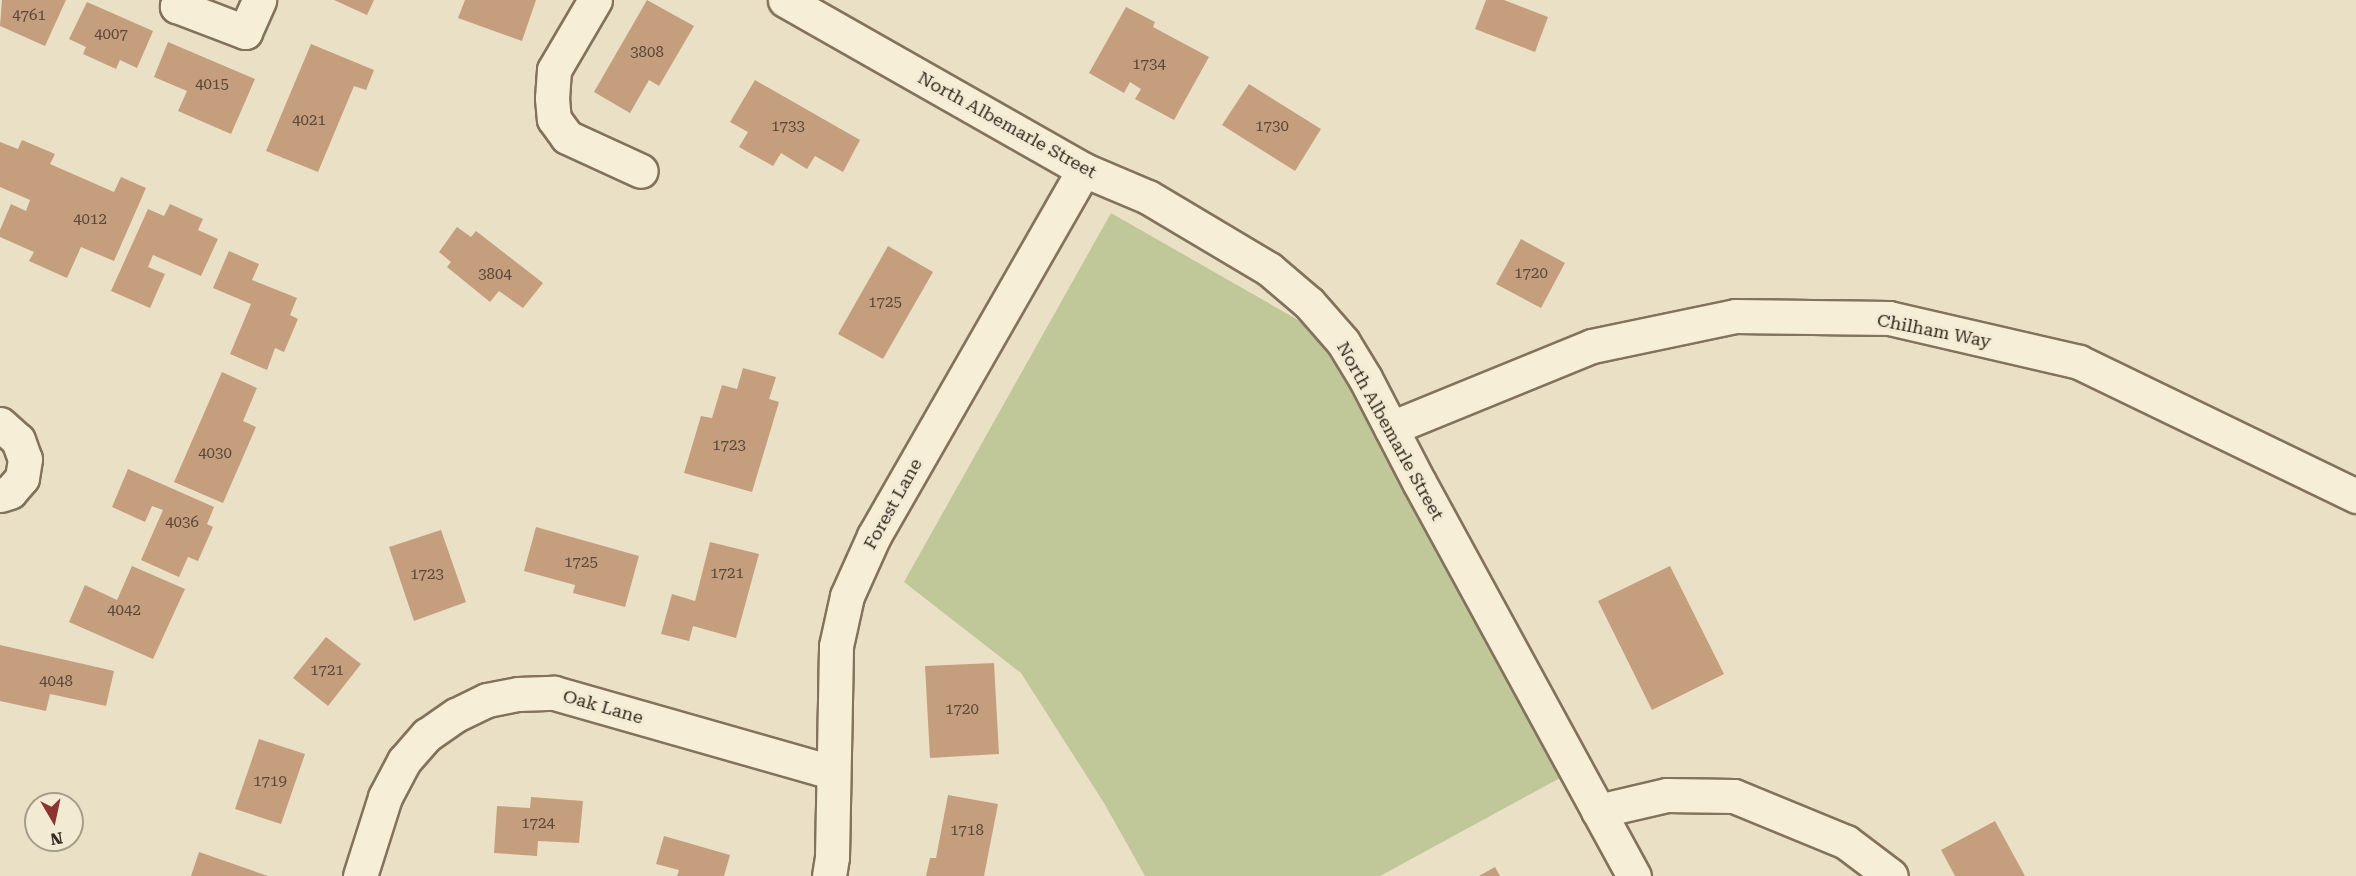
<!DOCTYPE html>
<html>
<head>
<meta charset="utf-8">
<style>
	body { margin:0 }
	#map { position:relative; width:2356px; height:876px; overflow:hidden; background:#eae0c5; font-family:"Roboto Serif",serif }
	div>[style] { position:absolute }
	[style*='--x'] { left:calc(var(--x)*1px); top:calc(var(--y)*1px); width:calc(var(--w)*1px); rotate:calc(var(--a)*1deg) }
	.green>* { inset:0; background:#c0c799 }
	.building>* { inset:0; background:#c59e7e }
	.roads { filter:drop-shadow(2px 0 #83725c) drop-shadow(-2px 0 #83725c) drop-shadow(0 2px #83725c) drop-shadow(0 -2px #83725c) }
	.minor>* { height:33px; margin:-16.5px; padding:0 16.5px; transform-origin:16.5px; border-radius:16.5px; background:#f6eed7 }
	span { translate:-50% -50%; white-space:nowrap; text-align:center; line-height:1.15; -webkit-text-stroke:5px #f2ead3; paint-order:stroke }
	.number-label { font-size:15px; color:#594737 }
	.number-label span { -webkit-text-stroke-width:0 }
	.street-label { font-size:18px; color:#352a1f }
	.north { position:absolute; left:24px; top:792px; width:60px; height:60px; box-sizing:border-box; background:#f2ead3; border:2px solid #a69d8b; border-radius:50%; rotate:171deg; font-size:16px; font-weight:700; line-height:24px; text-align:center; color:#352a1f }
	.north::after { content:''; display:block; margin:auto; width:21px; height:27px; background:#8d3432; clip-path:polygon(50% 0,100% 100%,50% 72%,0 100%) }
</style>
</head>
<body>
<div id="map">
	<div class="green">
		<i style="clip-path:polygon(1111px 213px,1319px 332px,1560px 778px,1380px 876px,1145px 876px,1104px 803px,1021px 673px,904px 582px)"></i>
	</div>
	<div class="building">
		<i style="clip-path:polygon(2px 0,66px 0,45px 46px,0 26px)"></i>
		<i style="clip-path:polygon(334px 0,374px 0,367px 15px)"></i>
		<i style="clip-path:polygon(465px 0,536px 0,522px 41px,458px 18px)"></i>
		<i style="clip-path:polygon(647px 0,694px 26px,659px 86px,649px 80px,630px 113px,594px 92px)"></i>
		<i style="clip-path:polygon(1486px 0,1504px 0,1548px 17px,1535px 52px,1475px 29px)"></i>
		<i style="clip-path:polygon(87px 2px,153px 31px,137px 68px,120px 60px,116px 69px,83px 54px,86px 47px,69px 39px)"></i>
		<i style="clip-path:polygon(1126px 7px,1155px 22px,1153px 27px,1209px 57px,1174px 120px,1135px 99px,1141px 89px,1130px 82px,1124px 93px,1089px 73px)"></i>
		<i style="clip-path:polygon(168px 42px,255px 79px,231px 134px,178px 111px,187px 91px,154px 77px)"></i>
		<i style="clip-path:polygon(311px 44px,374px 70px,366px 90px,354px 86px,318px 172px,266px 151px)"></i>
		<i style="clip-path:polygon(755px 80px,860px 140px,843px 172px,815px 156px,807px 169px,781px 153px,773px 166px,739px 147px,748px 132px,730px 122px)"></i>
		<i style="clip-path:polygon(1249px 84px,1321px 129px,1295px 171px,1222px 125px)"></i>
		<i style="clip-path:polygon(22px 140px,55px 154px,50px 164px,114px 192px,121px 177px,146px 188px,114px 261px,81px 247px,67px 278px,29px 261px,34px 252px,0 237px,0 230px,11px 204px,26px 211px,30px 200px,0 187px,0 142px,18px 149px)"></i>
		<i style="clip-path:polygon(170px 204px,203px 219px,198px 230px,218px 239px,201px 276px,153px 255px,148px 267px,165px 274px,150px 308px,111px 291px,148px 209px,164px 216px)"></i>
		<i style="clip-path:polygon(457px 227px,471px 237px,476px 231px,543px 283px,523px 308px,499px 291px,490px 302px,447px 267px,451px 262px,439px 252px)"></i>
		<i style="clip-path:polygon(1521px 239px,1565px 263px,1541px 308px,1496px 284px)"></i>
		<i style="clip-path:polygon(888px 246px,933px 272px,883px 359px,838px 334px)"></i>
		<i style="clip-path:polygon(229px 251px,259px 264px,252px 280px,297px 298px,290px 315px,298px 319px,284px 352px,275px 348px,267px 370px,230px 354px,251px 304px,213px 288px)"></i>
		<i style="clip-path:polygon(743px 368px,776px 377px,769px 399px,779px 402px,752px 492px,684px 473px,701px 416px,712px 418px,722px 385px,737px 389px)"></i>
		<i style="clip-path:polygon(222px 372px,257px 388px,243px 421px,256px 427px,223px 503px,174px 482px)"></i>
		<i style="clip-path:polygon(128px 469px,214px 507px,207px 524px,213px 527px,198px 561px,188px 557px,179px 577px,141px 560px,163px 510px,152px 506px,145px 522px,112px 507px)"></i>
		<i style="clip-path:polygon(536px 527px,639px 556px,625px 607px,573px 593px,575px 585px,524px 571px)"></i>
		<i style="clip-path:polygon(441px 530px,466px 602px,414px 621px,389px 547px)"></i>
		<i style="clip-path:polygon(710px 542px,759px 554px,736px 638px,693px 626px,689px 641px,661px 634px,672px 594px,695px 601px)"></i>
		<i style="clip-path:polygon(132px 566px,185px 589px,153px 659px,69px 622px,85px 585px,117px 600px)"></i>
		<i style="clip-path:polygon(1670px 566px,1724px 674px,1652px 710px,1598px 601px)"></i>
		<i style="clip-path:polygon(326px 637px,361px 664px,328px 706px,293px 678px)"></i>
		<i style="clip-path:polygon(0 645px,114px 671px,106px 706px,50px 694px,46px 711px,0 701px)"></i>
		<i style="clip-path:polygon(994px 663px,999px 754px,930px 758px,925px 666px)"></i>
		<i style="clip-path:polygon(259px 739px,305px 754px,281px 824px,235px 809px)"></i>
		<i style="clip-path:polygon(948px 795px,998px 804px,984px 876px,926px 876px,930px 858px,936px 858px)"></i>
		<i style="clip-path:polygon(531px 797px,583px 801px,579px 843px,538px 841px,537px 856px,494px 853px,497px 806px,530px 808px)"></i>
		<i style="clip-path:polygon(1995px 821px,2025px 876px,1955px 876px,1941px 850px)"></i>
		<i style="clip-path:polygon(664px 836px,730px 855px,724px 876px,677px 876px,679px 870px,656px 864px)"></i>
		<i style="clip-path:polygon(199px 852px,268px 876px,191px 876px)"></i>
		<i style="clip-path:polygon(1495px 867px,1500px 876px,1479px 876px)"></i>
	</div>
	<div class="roads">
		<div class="minor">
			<i style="--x:180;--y:0;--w:7;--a:117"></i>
			<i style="--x:177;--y:6;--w:73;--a:20.9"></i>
			<i style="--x:245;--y:32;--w:35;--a:-66"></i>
			<i style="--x:595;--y:0;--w:81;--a:120.4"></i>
			<i style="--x:554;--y:70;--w:28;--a:94"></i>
			<i style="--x:552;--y:98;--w:21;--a:85"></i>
			<i style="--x:554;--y:119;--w:22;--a:54"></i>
			<i style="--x:567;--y:137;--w:81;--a:24.7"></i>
			<i style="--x:785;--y:0;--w:344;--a:29.6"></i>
			<i style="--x:1084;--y:170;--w:69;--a:22.9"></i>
			<i style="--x:1148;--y:197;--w:141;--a:30.8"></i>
			<i style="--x:1269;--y:269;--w:52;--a:40.4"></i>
			<i style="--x:1309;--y:303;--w:52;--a:48.9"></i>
			<i style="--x:1343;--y:342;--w:42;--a:58.6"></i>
			<i style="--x:1365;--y:378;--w:117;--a:62.6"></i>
			<i style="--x:1419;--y:482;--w:449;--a:61.4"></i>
			<i style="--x:0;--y:424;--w:24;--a:42"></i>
			<i style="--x:18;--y:440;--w:20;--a:70"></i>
			<i style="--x:25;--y:459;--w:19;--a:99"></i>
			<i style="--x:22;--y:478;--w:18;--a:131"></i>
			<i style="--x:10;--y:492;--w:10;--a:163"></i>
			<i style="--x:1391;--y:428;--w:217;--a:-22.2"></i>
			<i style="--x:1592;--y:346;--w:146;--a:-11.8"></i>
			<i style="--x:1735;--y:316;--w:154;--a:0.7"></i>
			<i style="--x:1889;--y:318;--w:195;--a:13"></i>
			<i style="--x:2079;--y:362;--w:308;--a:25.8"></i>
			<i style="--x:1598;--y:811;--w:71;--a:-13.1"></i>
			<i style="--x:1667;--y:795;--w:67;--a:0.9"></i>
			<i style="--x:1734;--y:796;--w:121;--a:22.3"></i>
			<i style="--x:1846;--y:842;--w:56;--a:37.1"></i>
			<i style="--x:360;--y:876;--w:83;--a:-72.4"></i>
			<i style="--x:385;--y:797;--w:41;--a:-62.2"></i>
			<i style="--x:404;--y:761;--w:35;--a:-49"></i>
			<i style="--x:427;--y:735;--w:35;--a:-35"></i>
			<i style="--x:456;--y:715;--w:34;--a:-26"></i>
			<i style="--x:487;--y:700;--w:32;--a:-11"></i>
			<i style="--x:518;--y:694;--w:36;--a:-2"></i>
			<i style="--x:554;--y:693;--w:289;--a:15.9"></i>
			<i style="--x:829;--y:876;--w:19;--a:-81"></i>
			<i style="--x:832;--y:857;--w:211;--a:-88.9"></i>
			<i style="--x:836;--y:646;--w:51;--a:-77.6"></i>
			<i style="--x:847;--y:596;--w:66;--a:-65.8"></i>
			<i style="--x:874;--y:536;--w:422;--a:-60.2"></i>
		</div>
	</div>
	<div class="number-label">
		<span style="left:29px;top:16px">4761</span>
		<span style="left:111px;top:35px">4007</span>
		<span style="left:647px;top:53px">3808</span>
		<span style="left:1149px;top:65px">1734</span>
		<span style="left:212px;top:85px">4015</span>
		<span style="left:309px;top:121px">4021</span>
		<span style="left:788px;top:127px">1733</span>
		<span style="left:1272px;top:127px">1730</span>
		<span style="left:90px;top:220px">4012</span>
		<span style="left:1531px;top:274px">1720</span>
		<span style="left:495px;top:275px">3804</span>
		<span style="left:885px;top:303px">1725</span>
		<span style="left:729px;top:446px">1723</span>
		<span style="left:215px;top:454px">4030</span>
		<span style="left:182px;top:523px">4036</span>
		<span style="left:581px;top:563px">1725</span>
		<span style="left:727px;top:574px">1721</span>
		<span style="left:427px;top:575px">1723</span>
		<span style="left:124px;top:611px">4042</span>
		<span style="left:327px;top:671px">1721</span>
		<span style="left:56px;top:682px">4048</span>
		<span style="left:962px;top:710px">1720</span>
		<span style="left:270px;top:782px">1719</span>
		<span style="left:538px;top:824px">1724</span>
		<span style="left:967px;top:831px">1718</span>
	</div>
	<div class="street-label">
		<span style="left:1007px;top:125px;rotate:29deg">North Albemarle Street</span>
		<span style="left:1934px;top:331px;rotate:11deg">Chilham Way</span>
		<span style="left:1390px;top:431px;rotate:61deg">North Albemarle Street</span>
		<span style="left:893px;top:504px;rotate:-61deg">Forest Lane</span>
		<span style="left:603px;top:707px;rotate:16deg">Oak Lane</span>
	</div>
	<div class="north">N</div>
</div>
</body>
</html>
